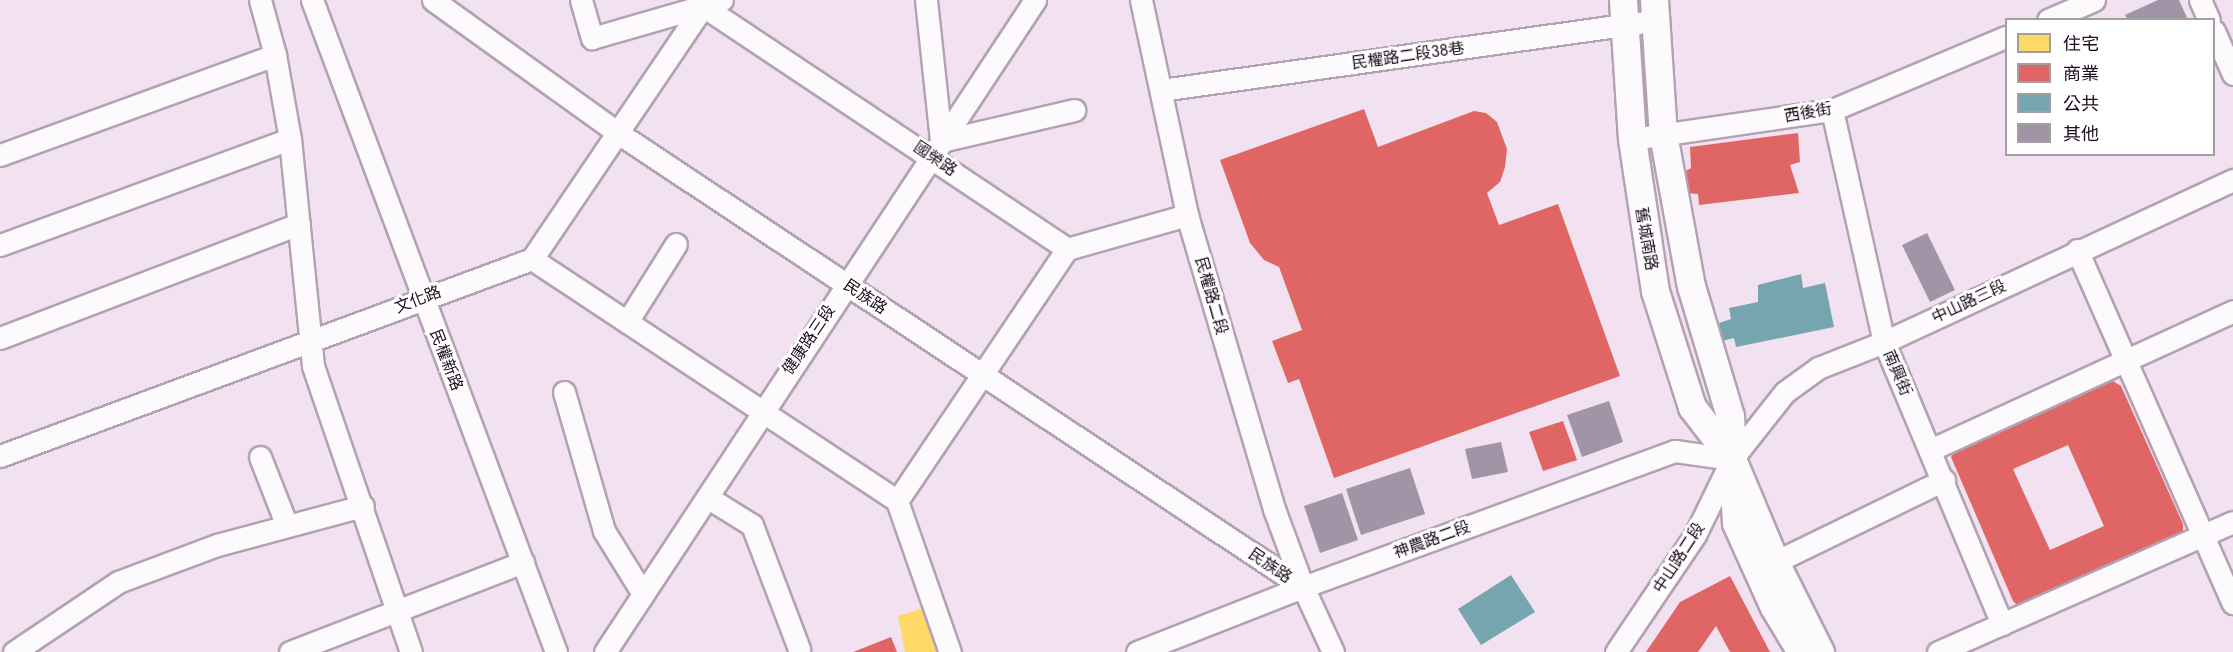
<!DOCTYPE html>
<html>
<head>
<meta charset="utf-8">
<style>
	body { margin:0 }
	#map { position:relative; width:2233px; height:652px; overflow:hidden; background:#f2e1f0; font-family:Jost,"Noto Sans TC",sans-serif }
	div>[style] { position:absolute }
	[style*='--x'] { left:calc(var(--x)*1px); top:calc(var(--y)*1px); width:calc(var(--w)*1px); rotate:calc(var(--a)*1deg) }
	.homes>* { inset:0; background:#ffd966 }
	.shops>* { inset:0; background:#e06666 }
	.public>* { inset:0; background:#76a5af }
	.building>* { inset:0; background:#a294a7 }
	.roads { filter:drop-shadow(2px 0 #b3a2b1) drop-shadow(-2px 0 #b3a2b1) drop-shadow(0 2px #b3a2b1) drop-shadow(0 -2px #b3a2b1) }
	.minor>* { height:21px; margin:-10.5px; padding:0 10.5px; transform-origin:10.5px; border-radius:10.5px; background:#fdfafd }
	.major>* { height:27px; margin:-13.5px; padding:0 13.5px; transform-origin:13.5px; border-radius:13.5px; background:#fdfafd }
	span { translate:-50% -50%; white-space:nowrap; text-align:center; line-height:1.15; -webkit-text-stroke:6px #fff; paint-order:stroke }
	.street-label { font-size:16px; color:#1c0b1b }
	.legend { position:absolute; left:2005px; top:18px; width:210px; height:138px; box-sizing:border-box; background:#fff; border:2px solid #a49da4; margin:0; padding:8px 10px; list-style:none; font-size:18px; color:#1c0b1b }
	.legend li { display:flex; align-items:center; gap:12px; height:30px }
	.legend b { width:30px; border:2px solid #a49da4 }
</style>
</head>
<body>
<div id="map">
	<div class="homes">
		<i style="clip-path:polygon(923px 608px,939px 652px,905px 652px,898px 616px)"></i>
	</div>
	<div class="shops">
		<i style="clip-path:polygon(1364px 109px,1378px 147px,1474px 111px,1486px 113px,1497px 122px,1507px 149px,1505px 167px,1500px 182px,1487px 193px,1499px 225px,1558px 204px,1620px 376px,1334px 478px,1299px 379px,1288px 383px,1272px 341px,1302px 330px,1279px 267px,1264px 260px,1250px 243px,1220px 160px)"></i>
		<i style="clip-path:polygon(1798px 133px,1800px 162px,1790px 165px,1799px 193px,1699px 205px,1698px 194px,1683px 193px,1684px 172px,1691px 168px,1690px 147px)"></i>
		<i style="clip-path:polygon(evenodd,2113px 381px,2121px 386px,2183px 524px,2183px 534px,2020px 608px,2013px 601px,1951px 457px,1958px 447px,2113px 381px,2068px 445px,2104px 526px,2050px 550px,2013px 469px,2068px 445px)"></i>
		<i style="clip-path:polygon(1563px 421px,1577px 460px,1543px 471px,1529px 432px)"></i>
		<i style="clip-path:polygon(1730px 576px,1770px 652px,1730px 652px,1716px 626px,1698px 652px,1646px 652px,1680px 602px)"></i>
		<i style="clip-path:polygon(891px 637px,897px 652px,853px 652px)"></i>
	</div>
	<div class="public">
		<i style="clip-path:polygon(1801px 274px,1803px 288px,1825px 283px,1834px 327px,1736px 347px,1734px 338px,1722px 341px,1719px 323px,1731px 319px,1729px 308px,1758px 302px,1758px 285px)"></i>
		<i style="clip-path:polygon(1511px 575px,1535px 612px,1481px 645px,1458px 609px)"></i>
	</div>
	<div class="building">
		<i style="clip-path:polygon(2158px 0,2179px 0,2188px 20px,2128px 20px,2125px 15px)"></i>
		<i style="clip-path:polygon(1927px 233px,1955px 290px,1930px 302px,1902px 245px)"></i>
		<i style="clip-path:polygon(1609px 401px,1623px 442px,1582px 457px,1567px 415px)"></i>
		<i style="clip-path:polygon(1501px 442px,1508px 472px,1472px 479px,1465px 449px)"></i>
		<i style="clip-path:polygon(1410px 468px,1425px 514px,1361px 535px,1346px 489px)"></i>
		<i style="clip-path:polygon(1342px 493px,1358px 540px,1320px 553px,1304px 506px)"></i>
	</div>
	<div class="roads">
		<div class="minor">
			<i style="--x:260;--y:0;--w:57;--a:74.7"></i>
			<i style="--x:275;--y:55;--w:85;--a:79.9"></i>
			<i style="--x:290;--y:139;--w:228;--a:84.2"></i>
			<i style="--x:313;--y:366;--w:302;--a:71.1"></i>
			<i style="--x:312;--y:0;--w:696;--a:69.48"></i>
			<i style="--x:433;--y:0;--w:228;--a:35.7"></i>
			<i style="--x:618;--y:133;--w:822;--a:33.54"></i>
			<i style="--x:581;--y:0;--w:40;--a:74"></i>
			<i style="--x:592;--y:38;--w:116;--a:-16.1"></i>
			<i style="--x:701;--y:0;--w:6;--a:72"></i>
			<i style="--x:703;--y:6;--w:438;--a:33.7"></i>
			<i style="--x:1067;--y:249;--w:125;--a:-15.8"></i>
			<i style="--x:926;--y:0;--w:142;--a:83.9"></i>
			<i style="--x:941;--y:141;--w:137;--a:-13.1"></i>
			<i style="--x:1141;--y:0;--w:220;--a:77.9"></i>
			<i style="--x:1187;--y:215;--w:307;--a:73.5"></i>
			<i style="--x:1274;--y:509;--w:83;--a:69.6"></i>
			<i style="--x:1303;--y:587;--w:72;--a:65.2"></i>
			<i style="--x:2200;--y:0;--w:22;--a:66"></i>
			<i style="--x:2048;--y:20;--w:50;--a:-23.5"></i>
			<i style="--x:2214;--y:31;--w:47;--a:66.2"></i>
			<i style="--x:1161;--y:90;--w:499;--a:-8"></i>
			<i style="--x:1832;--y:110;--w:238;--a:77.4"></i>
			<i style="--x:1884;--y:342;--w:306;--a:67.3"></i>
			<i style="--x:1632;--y:139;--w:202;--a:-8.3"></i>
			<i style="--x:1832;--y:110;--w:189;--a:-22.8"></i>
			<i style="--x:0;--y:155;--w:293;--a:-20"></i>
			<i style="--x:0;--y:245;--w:309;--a:-20.1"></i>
			<i style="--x:2077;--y:250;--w:386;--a:66.2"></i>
			<i style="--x:532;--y:259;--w:438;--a:33.5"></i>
			<i style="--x:897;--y:501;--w:160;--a:70.7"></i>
			<i style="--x:627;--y:322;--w:92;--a:-57.9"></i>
			<i style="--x:0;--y:338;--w:320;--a:-20.9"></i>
			<i style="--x:564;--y:392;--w:145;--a:73.9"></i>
			<i style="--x:604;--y:531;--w:74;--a:58.2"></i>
			<i style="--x:1930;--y:450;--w:333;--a:-24.6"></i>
			<i style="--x:0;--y:456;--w:567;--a:-20.32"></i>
			<i style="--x:532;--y:259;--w:305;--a:-55.9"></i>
			<i style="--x:703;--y:6;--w:20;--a:-18"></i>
			<i style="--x:260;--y:457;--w:74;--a:68.6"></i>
			<i style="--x:707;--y:497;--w:53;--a:31.9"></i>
			<i style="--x:752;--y:525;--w:133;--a:69.2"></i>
			<i style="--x:897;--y:501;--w:304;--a:-56"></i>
			<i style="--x:1775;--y:562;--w:188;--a:-25.9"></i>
			<i style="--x:14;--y:652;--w:125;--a:-33.9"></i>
			<i style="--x:118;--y:582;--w:106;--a:-20.5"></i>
			<i style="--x:217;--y:545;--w:151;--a:-15"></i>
			<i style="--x:290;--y:652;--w:250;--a:-21.1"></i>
			<i style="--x:605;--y:652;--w:781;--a:-56.59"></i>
			<i style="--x:1137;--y:652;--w:178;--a:-21.4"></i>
			<i style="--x:1303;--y:587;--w:396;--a:-20.1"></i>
			<i style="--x:1675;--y:451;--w:58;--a:8"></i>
			<i style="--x:1616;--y:652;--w:141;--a:-56"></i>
			<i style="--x:1695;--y:535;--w:85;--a:-64"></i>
			<i style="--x:1732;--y:459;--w:85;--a:-51.7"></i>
			<i style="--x:1785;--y:392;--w:41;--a:-36"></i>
			<i style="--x:1818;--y:368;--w:71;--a:-21.5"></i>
			<i style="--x:1884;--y:342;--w:385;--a:-24.9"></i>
			<i style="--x:1938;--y:652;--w:322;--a:-23.8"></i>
		</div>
		<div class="major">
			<i style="--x:1623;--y:0;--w:139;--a:86.3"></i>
			<i style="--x:1632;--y:139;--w:154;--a:81.4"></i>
			<i style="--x:1655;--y:291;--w:122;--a:72.3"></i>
			<i style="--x:1692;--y:407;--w:66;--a:52.4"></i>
			<i style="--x:1732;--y:459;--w:112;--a:67.3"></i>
			<i style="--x:1775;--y:562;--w:101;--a:63.4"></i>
			<i style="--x:1654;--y:0;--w:134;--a:86.2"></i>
			<i style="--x:1663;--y:134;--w:155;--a:79.6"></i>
			<i style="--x:1691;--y:286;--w:136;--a:73.3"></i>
			<i style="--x:1730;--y:416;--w:107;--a:86.8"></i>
			<i style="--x:1736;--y:523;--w:92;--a:65.7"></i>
			<i style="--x:1774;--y:607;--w:52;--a:59"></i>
		</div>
	</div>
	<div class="street-label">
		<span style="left:1408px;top:56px;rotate:-8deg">民權路二段38巷</span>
		<span style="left:1808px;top:113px;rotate:-10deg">西後街</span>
		<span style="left:935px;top:159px;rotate:34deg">國榮路</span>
		<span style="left:1646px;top:239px;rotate:80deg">舊城南路</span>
		<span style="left:1211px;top:296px;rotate:74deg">民權路二段</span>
		<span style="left:865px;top:297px;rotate:34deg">民族路</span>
		<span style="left:418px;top:300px;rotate:-21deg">文化路</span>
		<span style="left:1969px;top:302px;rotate:-25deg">中山路三段</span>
		<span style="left:809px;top:340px;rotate:-56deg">健康路三段</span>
		<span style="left:446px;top:360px;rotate:69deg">民權新路</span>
		<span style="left:1897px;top:373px;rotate:67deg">南興街</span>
		<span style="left:1432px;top:540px;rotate:-20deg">神農路二段</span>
		<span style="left:1679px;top:558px;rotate:-57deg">中山路二段</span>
		<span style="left:1270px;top:566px;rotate:34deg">民族路</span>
	</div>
	<ul class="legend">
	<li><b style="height:16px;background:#ffd966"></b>住宅</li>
	<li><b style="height:16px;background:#e06666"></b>商業</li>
	<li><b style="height:16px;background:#76a5af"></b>公共</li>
	<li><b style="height:16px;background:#a294a7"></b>其他</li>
	</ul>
</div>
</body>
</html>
